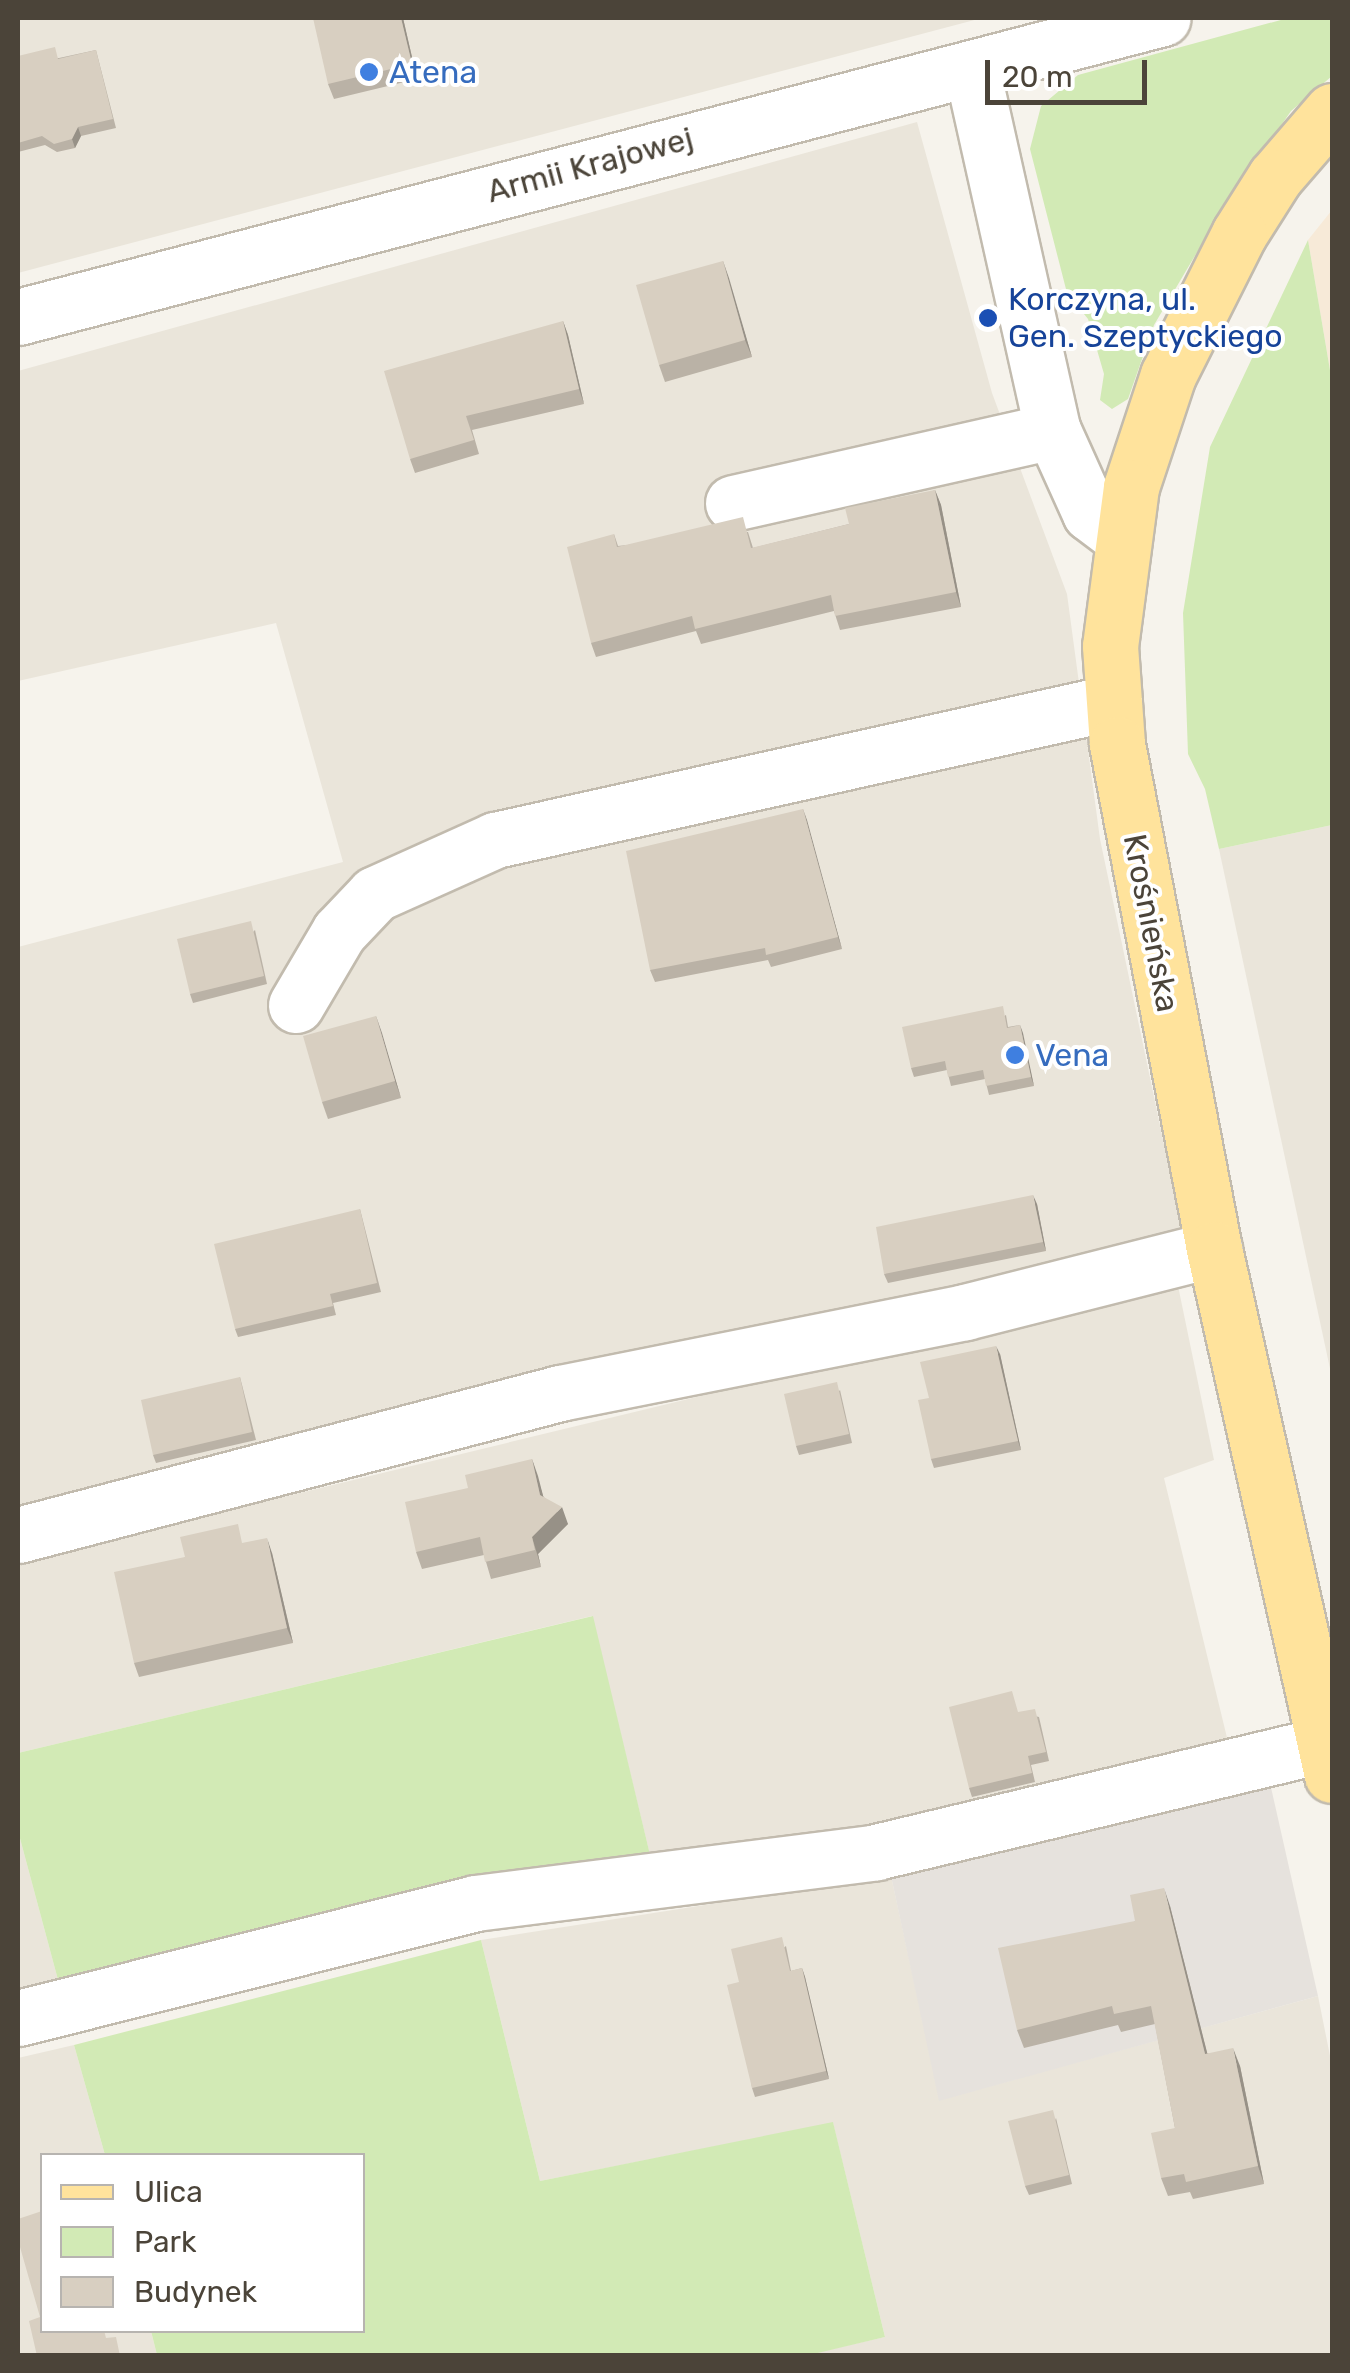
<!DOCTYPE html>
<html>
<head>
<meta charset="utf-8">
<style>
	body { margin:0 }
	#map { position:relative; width:1350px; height:2373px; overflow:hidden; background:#f6f3ec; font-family:Rubik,sans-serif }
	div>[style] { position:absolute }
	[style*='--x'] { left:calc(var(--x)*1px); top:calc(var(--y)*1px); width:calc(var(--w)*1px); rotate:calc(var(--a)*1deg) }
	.residential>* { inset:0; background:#eae5da }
	.commercial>* { inset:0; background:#f7ead8 }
	.industrial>* { inset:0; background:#e6e2dd }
	.green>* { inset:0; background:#d2eab5 }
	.roads { filter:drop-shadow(2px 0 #c2bbae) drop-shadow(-2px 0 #c2bbae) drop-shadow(0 2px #c2bbae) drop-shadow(0 -2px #c2bbae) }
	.minor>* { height:55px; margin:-27.5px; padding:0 27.5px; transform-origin:27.5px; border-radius:27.5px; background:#fff }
	.major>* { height:55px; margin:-27.5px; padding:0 27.5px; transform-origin:27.5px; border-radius:27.5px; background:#ffe39c }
	.wall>* { inset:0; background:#bab2a6 }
	.shaded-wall>* { inset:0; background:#979187 }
	.building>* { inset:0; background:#d8cfc1 }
	.dots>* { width:28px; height:28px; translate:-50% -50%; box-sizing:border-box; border:5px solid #fff; border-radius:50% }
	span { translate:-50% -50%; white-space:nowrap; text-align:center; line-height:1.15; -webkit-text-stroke:8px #fff; paint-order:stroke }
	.shop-label { font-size:32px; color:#366cbe }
	.left { translate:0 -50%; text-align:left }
	.street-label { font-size:32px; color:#4b4439 }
	.transit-label { font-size:32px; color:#164399 }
	.frame { position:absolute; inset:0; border:20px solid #4b4439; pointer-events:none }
	.legend { position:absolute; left:40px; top:2153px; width:325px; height:180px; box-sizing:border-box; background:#fff; border:2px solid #b7b4b0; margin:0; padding:12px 18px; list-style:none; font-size:30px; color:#4b4439 }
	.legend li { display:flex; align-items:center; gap:20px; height:50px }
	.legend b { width:50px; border:2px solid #b7b4b0 }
	.scale { position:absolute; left:985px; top:60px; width:162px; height:45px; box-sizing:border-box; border:5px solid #4b4439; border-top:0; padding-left:12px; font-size:30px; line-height:35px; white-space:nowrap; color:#4b4439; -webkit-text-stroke:8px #fff; paint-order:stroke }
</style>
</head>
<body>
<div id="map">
	<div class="residential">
		<i style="clip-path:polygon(18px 18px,982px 18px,18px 273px)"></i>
		<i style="clip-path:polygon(917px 122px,992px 393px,1067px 594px,1100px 839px,1184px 1240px,18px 1518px,18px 947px,343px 862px,276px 623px,18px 681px,18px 371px)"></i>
		<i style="clip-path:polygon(1332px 825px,1332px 1378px,1219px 849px)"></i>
		<i style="clip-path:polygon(1177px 1281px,1214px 1460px,1164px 1478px,1230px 1750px,1003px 1810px,652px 1863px,592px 1616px,18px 1753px,18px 1561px)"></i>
		<i style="clip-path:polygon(18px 1831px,61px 1991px,18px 2002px)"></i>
		<i style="clip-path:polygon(891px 1876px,940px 2100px,1318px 1996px,1332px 2066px,1332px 2355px,805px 2355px,885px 2337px,833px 2123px,540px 2181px,481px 1940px)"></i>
		<i style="clip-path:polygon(74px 2045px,105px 2155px,42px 2156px,42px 2330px,151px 2331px,157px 2355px,18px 2355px,18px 2058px)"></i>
	</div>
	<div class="commercial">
		<i style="clip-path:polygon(1332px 210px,1332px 382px,1308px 240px)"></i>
	</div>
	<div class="industrial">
		<i style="clip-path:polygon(1270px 1783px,1318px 1996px,939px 2101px,891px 1876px)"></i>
	</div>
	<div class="green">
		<i style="clip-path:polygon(1288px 18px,1332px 18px,1332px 76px,1291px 111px,1219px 215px,1154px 325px,1128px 399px,1112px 409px,1100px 400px,1104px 374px,1088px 319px,1067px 293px,1030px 149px,1041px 106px,1078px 75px)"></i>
		<i style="clip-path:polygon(1308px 240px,1332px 382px,1332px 825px,1219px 849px,1205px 789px,1188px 754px,1183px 613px,1210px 447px)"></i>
		<i style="clip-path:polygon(593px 1616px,652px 1863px,61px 1991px,18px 1831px,18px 1753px)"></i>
		<i style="clip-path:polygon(481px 1940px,540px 2181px,833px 2122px,885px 2337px,805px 2356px,157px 2355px,151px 2331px,362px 2330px,362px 2156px,105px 2155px,74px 2045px)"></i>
	</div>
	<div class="roads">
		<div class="minor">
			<i style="--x:972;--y:70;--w:370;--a:77.4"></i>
			<i style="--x:1053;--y:431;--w:90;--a:65.7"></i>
			<i style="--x:1090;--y:513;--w:39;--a:37"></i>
			<i style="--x:18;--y:317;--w:1183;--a:-14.64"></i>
			<i style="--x:733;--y:503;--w:328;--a:-12.7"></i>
			<i style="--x:296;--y:1005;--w:85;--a:-59.5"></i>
			<i style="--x:339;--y:932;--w:52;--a:-46.5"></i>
			<i style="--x:375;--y:894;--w:132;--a:-24.2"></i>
			<i style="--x:495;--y:840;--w:634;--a:-12.57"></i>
			<i style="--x:18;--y:1535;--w:560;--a:-14.68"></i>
			<i style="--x:560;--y:1393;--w:413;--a:-11.3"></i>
			<i style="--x:965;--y:1312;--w:257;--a:-14.2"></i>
			<i style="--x:18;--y:2018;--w:471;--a:-14.1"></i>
			<i style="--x:475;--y:1903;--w:404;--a:-7.2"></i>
			<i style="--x:876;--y:1852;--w:463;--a:-13.5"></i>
		</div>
		<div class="major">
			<i style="--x:1332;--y:111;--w:87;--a:130.8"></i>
			<i style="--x:1275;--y:177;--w:67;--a:122.3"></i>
			<i style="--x:1239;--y:234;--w:158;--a:116.7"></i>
			<i style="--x:1168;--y:375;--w:118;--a:108.3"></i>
			<i style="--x:1131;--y:487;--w:160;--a:97.5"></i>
			<i style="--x:1110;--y:646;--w:98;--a:85.9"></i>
			<i style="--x:1117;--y:744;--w:514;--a:79.13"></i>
			<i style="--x:1214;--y:1249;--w:539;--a:77.36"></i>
		</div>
	</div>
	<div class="wall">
		<i style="clip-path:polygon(403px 18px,417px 79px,334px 99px,328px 84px)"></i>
		<i style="clip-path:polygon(96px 50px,116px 128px,81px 136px,75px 148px,57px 152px,45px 145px,18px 152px,18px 56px,59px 58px)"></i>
		<i style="clip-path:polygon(723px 261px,752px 357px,665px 382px,659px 365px)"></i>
		<i style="clip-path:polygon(563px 321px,568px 335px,584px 404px,472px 430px,479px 454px,415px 473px,410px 459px)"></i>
		<i style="clip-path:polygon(935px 490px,941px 505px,961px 607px,840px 630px,834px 611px,701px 644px,696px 631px,596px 657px,591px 643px,614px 534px,618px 546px,748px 532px,753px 548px,849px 524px)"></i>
		<i style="clip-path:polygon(803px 809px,842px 949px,771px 967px,768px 960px,655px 982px,650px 970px)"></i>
		<i style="clip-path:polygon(255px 930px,267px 984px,193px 1003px,190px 994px)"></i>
		<i style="clip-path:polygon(1006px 1015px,1008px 1027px,1020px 1025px,1034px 1086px,989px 1095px,985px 1079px,951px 1086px,947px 1070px,914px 1077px,911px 1068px)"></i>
		<i style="clip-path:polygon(376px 1016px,401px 1098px,328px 1119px,322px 1102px)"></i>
		<i style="clip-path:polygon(1037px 1204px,1046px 1251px,888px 1283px,884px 1274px)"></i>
		<i style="clip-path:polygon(360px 1209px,381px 1292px,333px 1303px,336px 1315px,238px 1337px,235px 1329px)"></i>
		<i style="clip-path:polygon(1000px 1354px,1021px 1450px,934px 1468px,931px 1459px,929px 1398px)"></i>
		<i style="clip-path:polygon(240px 1377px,256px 1440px,156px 1463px,153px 1455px)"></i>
		<i style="clip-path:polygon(840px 1390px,852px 1443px,799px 1455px,796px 1446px)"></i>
		<i style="clip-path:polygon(532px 1459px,543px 1496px,568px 1524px,538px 1554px,541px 1567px,491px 1579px,484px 1555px,422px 1569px,416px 1552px)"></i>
		<i style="clip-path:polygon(244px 1543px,272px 1553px,293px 1643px,139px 1677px,134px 1663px,185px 1557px)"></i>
		<i style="clip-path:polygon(1019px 1712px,1039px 1717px,1049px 1761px,1031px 1765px,1035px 1782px,972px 1797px,969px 1788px)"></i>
		<i style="clip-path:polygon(1170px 1906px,1207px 2053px,1240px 2066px,1264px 2184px,1193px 2199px,1190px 2192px,1168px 2196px,1161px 2178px,1175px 2128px,1155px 2024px,1121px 2032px,1118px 2025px,1024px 2048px,1017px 2030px,1135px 1921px)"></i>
		<i style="clip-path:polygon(786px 1946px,791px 1971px,802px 1968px,805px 1977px,829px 2079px,755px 2097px,752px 2088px,739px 1982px)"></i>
		<i style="clip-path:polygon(1056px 2118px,1072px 2184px,1029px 2195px,1025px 2186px)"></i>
	</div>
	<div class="shaded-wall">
		<i style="clip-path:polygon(401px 18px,403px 18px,417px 79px,412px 64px)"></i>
		<i style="clip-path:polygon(78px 127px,81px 136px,75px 148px,72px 139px)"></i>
		<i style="clip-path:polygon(723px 261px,729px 278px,752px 357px,745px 340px)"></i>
		<i style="clip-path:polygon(563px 321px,568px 335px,584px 404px,579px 389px)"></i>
		<i style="clip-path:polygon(935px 490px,941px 505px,961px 607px,956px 592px)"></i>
		<i style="clip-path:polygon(803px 809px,807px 820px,842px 949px,838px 937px)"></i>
		<i style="clip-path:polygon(376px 1016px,382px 1033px,401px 1098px,395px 1081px)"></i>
		<i style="clip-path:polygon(1020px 1025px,1023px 1033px,1034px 1086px,1031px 1077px)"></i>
		<i style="clip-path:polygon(1033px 1195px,1037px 1204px,1046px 1251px,1043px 1242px)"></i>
		<i style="clip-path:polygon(996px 1346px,1000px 1354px,1021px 1450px,1018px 1441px)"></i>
		<i style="clip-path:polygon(532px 1459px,538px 1476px,547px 1511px,540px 1495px)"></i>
		<i style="clip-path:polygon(562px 1507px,568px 1524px,538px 1554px,541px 1567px,532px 1537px)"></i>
		<i style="clip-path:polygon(267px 1538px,272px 1553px,293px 1643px,287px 1628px)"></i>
		<i style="clip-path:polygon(1164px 1888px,1170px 1906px,1212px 2072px,1205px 2054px)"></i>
		<i style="clip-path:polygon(802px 1968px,805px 1977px,829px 2079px,826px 2071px)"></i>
		<i style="clip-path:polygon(1233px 2048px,1240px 2066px,1264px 2184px,1258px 2166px)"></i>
	</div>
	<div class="building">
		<i style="clip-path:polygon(313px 18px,401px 18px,412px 64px,328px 84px)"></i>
		<i style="clip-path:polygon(55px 47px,58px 59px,96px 50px,113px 119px,78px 127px,72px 139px,54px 144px,42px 136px,18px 143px,18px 56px)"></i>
		<i style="clip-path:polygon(723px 261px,745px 340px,659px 365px,636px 285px)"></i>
		<i style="clip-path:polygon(563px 321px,579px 389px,466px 416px,474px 440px,410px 459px,384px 371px)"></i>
		<i style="clip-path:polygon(935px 490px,956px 592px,835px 616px,831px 595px,695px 629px,692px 616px,591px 643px,567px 547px,614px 534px,617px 547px,743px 517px,751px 548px,849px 524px,845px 508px)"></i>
		<i style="clip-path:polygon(803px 809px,838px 937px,766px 955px,765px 948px,650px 970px,626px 851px)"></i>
		<i style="clip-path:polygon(251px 921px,264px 976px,190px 994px,177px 939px)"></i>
		<i style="clip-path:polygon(1003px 1006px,1007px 1028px,1020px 1025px,1031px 1077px,986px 1086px,983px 1070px,948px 1077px,945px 1061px,911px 1068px,902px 1027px)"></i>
		<i style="clip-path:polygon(376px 1016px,395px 1081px,322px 1102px,303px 1036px)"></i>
		<i style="clip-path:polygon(1033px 1195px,1043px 1242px,884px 1274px,876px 1227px)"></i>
		<i style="clip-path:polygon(360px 1209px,377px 1283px,330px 1294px,333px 1306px,235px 1329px,214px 1244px)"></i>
		<i style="clip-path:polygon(996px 1346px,1018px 1441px,931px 1459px,918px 1400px,929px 1398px,920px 1362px)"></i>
		<i style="clip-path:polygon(240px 1377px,252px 1432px,153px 1455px,141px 1400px)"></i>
		<i style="clip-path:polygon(837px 1382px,849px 1434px,796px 1446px,784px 1394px)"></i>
		<i style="clip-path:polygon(532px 1459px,540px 1495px,562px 1507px,532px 1537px,535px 1550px,485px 1562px,480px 1537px,416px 1552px,405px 1502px,468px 1488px,465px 1475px)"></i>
		<i style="clip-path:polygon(238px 1524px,242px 1543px,267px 1538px,287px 1628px,134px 1663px,114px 1572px,185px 1557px,180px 1537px)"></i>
		<i style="clip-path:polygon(1012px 1691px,1018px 1712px,1035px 1709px,1046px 1752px,1028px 1756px,1032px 1773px,969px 1788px,949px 1707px)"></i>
		<i style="clip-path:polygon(1164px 1888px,1205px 2054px,1233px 2048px,1258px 2166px,1186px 2182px,1184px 2174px,1161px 2178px,1151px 2133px,1175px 2128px,1151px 2006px,1114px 2014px,1112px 2006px,1017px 2030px,998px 1948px,1135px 1921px,1130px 1895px)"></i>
		<i style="clip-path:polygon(782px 1937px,790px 1971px,802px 1968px,826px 2071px,752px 2088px,727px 1985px,739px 1982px,731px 1949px)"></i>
		<i style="clip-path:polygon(1053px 2110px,1069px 2175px,1025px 2186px,1008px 2121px)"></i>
		<i style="clip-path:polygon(42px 2211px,42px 2330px,104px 2330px,106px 2338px,116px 2337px,120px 2356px,37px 2356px,29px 2321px,40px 2317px,18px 2240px,18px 2219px)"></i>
	</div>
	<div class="dots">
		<i style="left:369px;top:72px;background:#3f7fe0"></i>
		<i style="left:988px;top:318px;background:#1a4fb4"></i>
		<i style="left:1015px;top:1055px;background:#3f7fe0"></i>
	</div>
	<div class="shop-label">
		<span class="left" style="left:389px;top:72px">Atena</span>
		<span class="left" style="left:1035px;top:1055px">Vena</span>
	</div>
	<div class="street-label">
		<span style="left:590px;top:165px;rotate:-15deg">Armii Krajowej</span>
		<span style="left:1151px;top:923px;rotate:79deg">Krośnieńska</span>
	</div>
	<div class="transit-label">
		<span class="left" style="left:1008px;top:318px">Korczyna, ul.<br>Gen. Szeptyckiego</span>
	</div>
	<div class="frame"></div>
	<ul class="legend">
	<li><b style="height:12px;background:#ffe39c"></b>Ulica</li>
	<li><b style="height:28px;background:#d2eab5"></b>Park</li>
	<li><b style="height:28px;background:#d8cfc1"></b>Budynek</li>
	</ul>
	<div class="scale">20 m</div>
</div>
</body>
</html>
